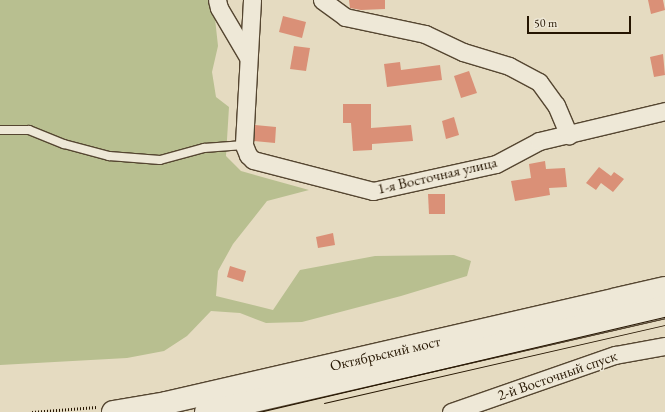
<!DOCTYPE html>
<html>
<head>
<meta charset="utf-8">
<style>
	body { margin:0 }
	#map { position:relative; width:665px; height:412px; overflow:hidden; background:#e5dbc1; font-family:"EB Garamond",serif }
	div>[style] { position:absolute }
	[style*='--x'] { left:calc(var(--x)*1px); top:calc(var(--y)*1px); width:calc(var(--w)*1px); rotate:calc(var(--a)*1deg) }
	.green>* { inset:0; background:#b8bf90 }
	.building>* { inset:0; background:#da9077 }
	.path>* { height:2.5px; margin-top:-1.25px; transform-origin:0; background:repeating-linear-gradient(90deg,#251501 0 1px,transparent 0 3px) }
	.roads { filter:drop-shadow(1px 0 #554631) drop-shadow(-1px 0 #554631) drop-shadow(0 1px #554631) drop-shadow(0 -1px #554631) }
	.service>* { height:8px; margin:-4px; padding:0 4px; transform-origin:4px; border-radius:4px; background:#eee8d7 }
	.minor>* { height:17px; margin:-8.5px; padding:0 8.5px; transform-origin:8.5px; border-radius:8.5px; background:#eee8d7 }
	.secondary>* { height:22px; margin:-11px; padding:0 11px; transform-origin:11px; border-radius:11px; background:#eee8d7 }
	.tram>* { height:1px; margin:-0.5px; padding:0 0.5px; transform-origin:0.5px; border-radius:0.5px; background:#251501 }
	span { translate:-50% -50%; white-space:nowrap; text-align:center; line-height:1.15; -webkit-text-stroke:3px #eee8d7; paint-order:stroke }
	.street-label { font-size:15px; color:#251501 }
	.scale { position:absolute; left:527px; top:16px; width:104px; height:18px; box-sizing:border-box; border:2px solid #251501; border-top:0; padding-left:5px; font-size:12px; line-height:14px; white-space:nowrap; color:#251501; -webkit-text-stroke:3px #eee8d7; paint-order:stroke }
</style>
</head>
<body>
<div id="map">
	<div class="green">
		<i style="clip-path:polygon(0 0,213px 0,218px 46px,212px 72px,216px 97px,229px 107px,226px 156px,241px 171px,309px 190px,267px 201px,233px 244px,218px 271px,216px 296px,273px 310px,300px 270px,375px 256px,454px 255px,471px 261px,467px 276px,401px 296px,302px 322px,266px 323px,240px 313px,211px 311px,187px 336px,164px 351px,127px 358px,0 365px)"></i>
	</div>
	<div class="building">
		<i style="clip-path:polygon(349px 0,385px 0,385px 9px,361px 10px,350px 8px)"></i>
		<i style="clip-path:polygon(648px 0,663px 0,665px 10px,651px 14px)"></i>
		<i style="clip-path:polygon(283px 16px,306px 22px,302px 38px,279px 32px)"></i>
		<i style="clip-path:polygon(294px 46px,310px 48px,306px 71px,290px 69px)"></i>
		<i style="clip-path:polygon(663px 54px,665px 75px,654px 77px,650px 57px)"></i>
		<i style="clip-path:polygon(400px 62px,401px 70px,440px 65px,442px 80px,387px 87px,384px 64px)"></i>
		<i style="clip-path:polygon(469px 71px,477px 93px,461px 98px,454px 76px)"></i>
		<i style="clip-path:polygon(343px 104px,371px 104px,371px 128px,411px 125px,413px 141px,372px 144px,372px 150px,353px 151px,351px 123px,343px 123px)"></i>
		<i style="clip-path:polygon(454px 117px,459px 135px,446px 139px,442px 121px)"></i>
		<i style="clip-path:polygon(255px 125px,276px 127px,275px 143px,254px 141px)"></i>
		<i style="clip-path:polygon(545px 161px,546px 169px,565px 168px,567px 187px,549px 188px,550px 195px,515px 201px,511px 181px,531px 178px,529px 164px)"></i>
		<i style="clip-path:polygon(599px 167px,611px 176px,614px 172px,624px 179px,613px 192px,601px 183px,596px 190px,586px 183px)"></i>
		<i style="clip-path:polygon(428px 194px,445px 194px,445px 214px,429px 214px)"></i>
		<i style="clip-path:polygon(333px 233px,335px 245px,318px 248px,316px 237px)"></i>
		<i style="clip-path:polygon(230px 266px,246px 271px,243px 282px,227px 277px)"></i>
	</div>
	<div class="path">
		<i style="--x:32;--y:412;--w:65;--a:-4.4"></i>
	</div>
	<div class="roads">
		<div class="service">
			<i style="--x:0;--y:130;--w:29;--a:0"></i>
			<i style="--x:29;--y:130;--w:38;--a:22"></i>
			<i style="--x:64;--y:144;--w:47;--a:14.9"></i>
			<i style="--x:109;--y:156;--w:51;--a:4.5"></i>
			<i style="--x:160;--y:160;--w:46;--a:-15.3"></i>
			<i style="--x:204;--y:148;--w:40;--a:-4.3"></i>
		</div>
		<div class="minor">
			<i style="--x:217;--y:0;--w:8;--a:76"></i>
			<i style="--x:219;--y:8;--w:57;--a:59.4"></i>
			<i style="--x:252;--y:0;--w:145;--a:93.2"></i>
			<i style="--x:244;--y:145;--w:11;--a:68"></i>
			<i style="--x:248;--y:155;--w:7;--a:45"></i>
			<i style="--x:253;--y:160;--w:124;--a:14.5"></i>
			<i style="--x:373;--y:191;--w:126;--a:-12.4"></i>
			<i style="--x:496;--y:164;--w:49;--a:-28.1"></i>
			<i style="--x:539;--y:141;--w:130;--a:-13.4"></i>
			<i style="--x:322;--y:0;--w:29;--a:36"></i>
			<i style="--x:345;--y:17;--w:82;--a:12"></i>
			<i style="--x:425;--y:34;--w:42;--a:25.3"></i>
			<i style="--x:463;--y:52;--w:48;--a:16.9"></i>
			<i style="--x:509;--y:66;--w:34;--a:28"></i>
			<i style="--x:539;--y:82;--w:29;--a:54"></i>
			<i style="--x:556;--y:105;--w:33;--a:67"></i>
			<i style="--x:451;--y:412;--w:174;--a:-19.2"></i>
			<i style="--x:615;--y:355;--w:51;--a:-10.2"></i>
		</div>
		<div class="secondary">
			<i style="--x:113;--y:412;--w:54;--a:-9.6"></i>
			<i style="--x:166;--y:403;--w:512;--a:-12.98"></i>
			<i style="--x:206;--y:412;--w:471;--a:-12.9"></i>
		</div>
	</div>
	<div class="tram">
		<i style="--x:324;--y:403;--w:350;--a:-12.9"></i>
		<i style="--x:259;--y:412;--w:417;--a:-13.2"></i>
	</div>
	<div class="street-label">
		<span style="left:437px;top:175px;rotate:-13deg">1-я Восточная улица</span>
		<span style="left:385px;top:353px;rotate:-13deg">Октябрьский мост</span>
		<span style="left:557px;top:375px;rotate:-19deg">2-й Восточный спуск</span>
	</div>
	<div class="scale">50 m</div>
</div>
</body>
</html>
